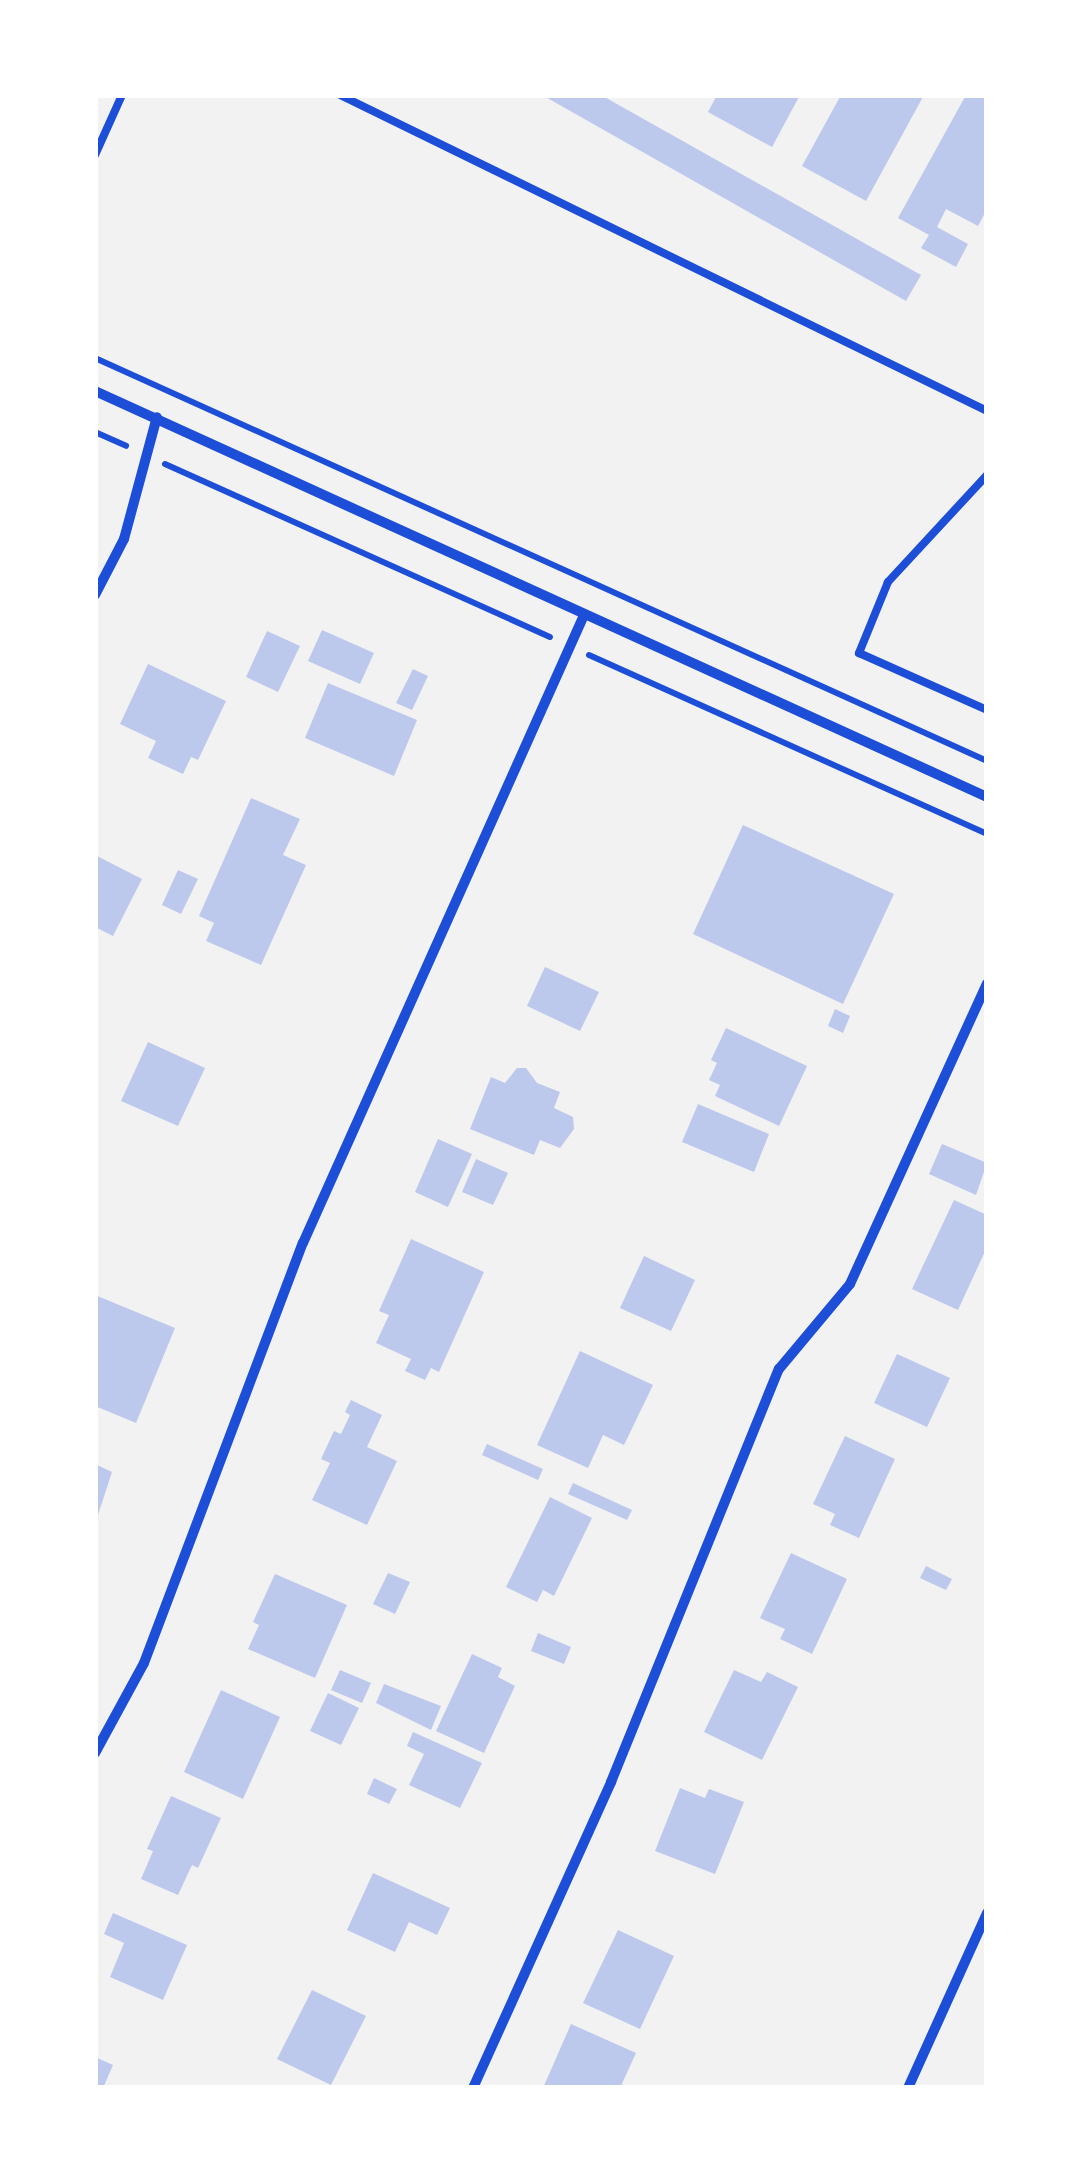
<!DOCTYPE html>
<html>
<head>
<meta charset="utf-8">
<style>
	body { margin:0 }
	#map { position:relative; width:1082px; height:2183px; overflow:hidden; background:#f2f2f2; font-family:"Exo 2",sans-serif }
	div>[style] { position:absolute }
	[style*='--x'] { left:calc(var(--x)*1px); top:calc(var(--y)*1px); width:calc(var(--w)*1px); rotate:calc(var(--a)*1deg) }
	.building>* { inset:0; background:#bdc9ec }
	.path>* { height:6px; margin:-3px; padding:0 3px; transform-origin:3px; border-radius:3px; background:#1d4ed8 }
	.service>* { height:8px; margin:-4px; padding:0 4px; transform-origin:4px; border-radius:4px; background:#1d4ed8 }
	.minor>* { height:10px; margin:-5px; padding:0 5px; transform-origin:5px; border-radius:5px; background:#1d4ed8 }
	span { translate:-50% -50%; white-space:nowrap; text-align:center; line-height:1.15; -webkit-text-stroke:8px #fff; paint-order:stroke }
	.frame { position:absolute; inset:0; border:98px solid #fff; pointer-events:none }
</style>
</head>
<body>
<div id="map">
	<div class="building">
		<i style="clip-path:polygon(542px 95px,601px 95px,921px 275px,906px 301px)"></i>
		<i style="clip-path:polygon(717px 95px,800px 95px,772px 147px,708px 112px)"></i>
		<i style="clip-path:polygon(841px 95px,924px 95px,866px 201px,802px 166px)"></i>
		<i style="clip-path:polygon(966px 95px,987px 95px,987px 209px,978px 226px,946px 209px,937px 227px,968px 244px,956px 267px,921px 248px,929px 235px,898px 218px)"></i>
		<i style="clip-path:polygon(322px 630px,374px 653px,360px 684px,308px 661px)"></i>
		<i style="clip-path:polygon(267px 631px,300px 646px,278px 692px,246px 677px)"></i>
		<i style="clip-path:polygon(148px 664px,226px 701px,198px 760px,191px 757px,183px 774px,148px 758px,156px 741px,120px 724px)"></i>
		<i style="clip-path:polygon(413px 669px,428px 676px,412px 710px,396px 703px)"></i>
		<i style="clip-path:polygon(328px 683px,417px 720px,394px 776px,305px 738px)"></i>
		<i style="clip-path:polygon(251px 798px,300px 819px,283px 855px,306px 865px,261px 965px,206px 941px,214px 923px,199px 916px)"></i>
		<i style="clip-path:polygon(743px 825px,894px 894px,843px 1004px,693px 934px)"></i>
		<i style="clip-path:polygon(95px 855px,142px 879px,113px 936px,95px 927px)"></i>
		<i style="clip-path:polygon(178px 870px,198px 879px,181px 914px,162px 905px)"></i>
		<i style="clip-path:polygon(545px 967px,599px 992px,580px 1031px,527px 1006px)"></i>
		<i style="clip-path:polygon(835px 1009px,850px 1016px,843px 1033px,828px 1026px)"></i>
		<i style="clip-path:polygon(726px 1028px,807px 1066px,779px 1126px,715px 1096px,720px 1085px,709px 1080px,717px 1063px,711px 1060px)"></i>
		<i style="clip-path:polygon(148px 1042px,205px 1068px,178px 1126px,121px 1101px)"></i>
		<i style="clip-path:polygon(517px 1068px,526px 1068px,537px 1083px,560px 1092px,554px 1108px,573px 1117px,574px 1129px,560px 1148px,540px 1140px,534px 1155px,470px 1129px,491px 1077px,505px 1083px)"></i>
		<i style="clip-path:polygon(698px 1104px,769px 1134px,754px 1172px,682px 1142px)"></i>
		<i style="clip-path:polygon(438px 1139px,472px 1154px,448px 1207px,415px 1192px)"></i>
		<i style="clip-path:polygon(942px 1144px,987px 1163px,976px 1195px,929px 1174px)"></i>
		<i style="clip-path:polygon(476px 1159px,508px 1173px,493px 1205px,462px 1192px)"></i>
		<i style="clip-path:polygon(954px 1200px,987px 1215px,987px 1247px,958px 1310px,912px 1289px)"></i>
		<i style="clip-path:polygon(411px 1239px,484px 1272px,439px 1372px,431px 1368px,425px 1380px,405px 1371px,411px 1359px,376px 1343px,389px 1315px,379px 1311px)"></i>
		<i style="clip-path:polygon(644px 1256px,695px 1280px,671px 1331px,620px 1308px)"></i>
		<i style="clip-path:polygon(95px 1295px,175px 1328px,136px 1423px,95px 1406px)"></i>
		<i style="clip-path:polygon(580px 1351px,653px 1385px,624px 1445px,603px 1435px,588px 1468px,537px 1445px)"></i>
		<i style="clip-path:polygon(897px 1354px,950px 1378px,927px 1427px,874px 1403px)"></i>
		<i style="clip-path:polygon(351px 1400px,382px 1415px,367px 1447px,397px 1461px,367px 1525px,312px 1500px,330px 1463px,321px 1459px,334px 1431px,341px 1434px,350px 1415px,345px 1412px)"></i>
		<i style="clip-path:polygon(845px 1436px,895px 1459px,859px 1538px,830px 1525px,835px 1514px,813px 1504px)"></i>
		<i style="clip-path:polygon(487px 1444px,543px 1469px,538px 1480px,482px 1455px)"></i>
		<i style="clip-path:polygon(95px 1464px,112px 1472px,95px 1524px)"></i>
		<i style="clip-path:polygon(573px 1483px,632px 1510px,627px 1520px,568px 1494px)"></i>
		<i style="clip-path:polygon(550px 1497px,592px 1518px,554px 1596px,543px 1590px,537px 1602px,506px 1587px)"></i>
		<i style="clip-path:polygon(791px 1553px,847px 1579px,812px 1654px,780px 1639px,785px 1629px,760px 1618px)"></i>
		<i style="clip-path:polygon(926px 1566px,952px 1579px,946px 1590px,920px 1578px)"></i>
		<i style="clip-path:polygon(388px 1573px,410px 1582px,395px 1614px,373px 1604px)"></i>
		<i style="clip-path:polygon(275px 1574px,347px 1605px,315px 1678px,248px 1649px,259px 1625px,253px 1622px)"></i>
		<i style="clip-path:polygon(538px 1633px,571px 1647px,564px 1664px,531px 1651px)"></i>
		<i style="clip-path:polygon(472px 1654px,502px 1668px,498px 1677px,515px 1686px,484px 1753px,436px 1731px)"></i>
		<i style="clip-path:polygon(340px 1670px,371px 1683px,362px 1703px,331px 1690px)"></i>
		<i style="clip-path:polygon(734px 1670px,761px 1682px,767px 1672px,798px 1687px,762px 1760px,704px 1732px)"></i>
		<i style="clip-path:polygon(384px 1684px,441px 1706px,431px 1730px,376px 1703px)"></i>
		<i style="clip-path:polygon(221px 1690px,280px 1717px,243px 1799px,184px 1772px)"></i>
		<i style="clip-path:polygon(328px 1693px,359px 1708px,341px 1745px,310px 1731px)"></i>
		<i style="clip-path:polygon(413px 1732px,482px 1763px,460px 1808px,409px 1785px,424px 1754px,407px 1746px)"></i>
		<i style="clip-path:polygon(374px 1778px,397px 1789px,389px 1804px,367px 1794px)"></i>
		<i style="clip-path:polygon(680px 1788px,705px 1798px,709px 1789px,744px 1802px,715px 1874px,655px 1851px)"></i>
		<i style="clip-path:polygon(171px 1796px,221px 1818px,198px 1868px,192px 1865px,178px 1895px,141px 1879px,153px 1851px,147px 1849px)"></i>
		<i style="clip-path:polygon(373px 1873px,450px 1908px,437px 1935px,409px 1922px,395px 1952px,347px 1930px)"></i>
		<i style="clip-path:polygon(113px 1913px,187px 1945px,163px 2000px,110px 1977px,124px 1943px,104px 1934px)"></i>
		<i style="clip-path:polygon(618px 1930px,674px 1956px,640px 2029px,583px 2003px)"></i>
		<i style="clip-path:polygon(312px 1990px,366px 2016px,331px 2085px,277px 2059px)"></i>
		<i style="clip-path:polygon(571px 2024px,636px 2053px,620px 2088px,543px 2088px)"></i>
		<i style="clip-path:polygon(95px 2057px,113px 2065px,103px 2088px,95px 2088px)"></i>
	</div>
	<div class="path">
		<i style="--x:95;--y:358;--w:979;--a:24.31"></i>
		<i style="--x:95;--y:432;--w:34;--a:24"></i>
		<i style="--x:165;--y:464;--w:422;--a:24.2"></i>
		<i style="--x:589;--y:655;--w:436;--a:24.2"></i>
	</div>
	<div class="service">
		<i style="--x:340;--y:95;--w:720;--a:26.03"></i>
		<i style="--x:95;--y:155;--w:66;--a:-65.8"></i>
		<i style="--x:987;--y:475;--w:146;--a:132.8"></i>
		<i style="--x:888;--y:582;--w:77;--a:112.2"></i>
		<i style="--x:859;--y:653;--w:140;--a:24"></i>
	</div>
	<div class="minor">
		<i style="--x:95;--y:391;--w:980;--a:24.47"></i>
		<i style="--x:95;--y:595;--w:63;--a:-62.6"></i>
		<i style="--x:124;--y:539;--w:126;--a:-74.9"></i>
		<i style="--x:95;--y:1753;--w:102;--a:-61.4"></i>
		<i style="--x:144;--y:1663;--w:449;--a:-69.3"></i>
		<i style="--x:303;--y:1243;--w:688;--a:-65.89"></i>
		<i style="--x:473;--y:2088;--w:336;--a:-65.7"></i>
		<i style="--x:611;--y:1782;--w:446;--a:-67.9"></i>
		<i style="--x:779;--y:1369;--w:111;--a:-50.1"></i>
		<i style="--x:850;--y:1284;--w:330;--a:-65.5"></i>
		<i style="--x:908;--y:2088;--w:192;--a:-65.7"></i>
	</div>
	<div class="frame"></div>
</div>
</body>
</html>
